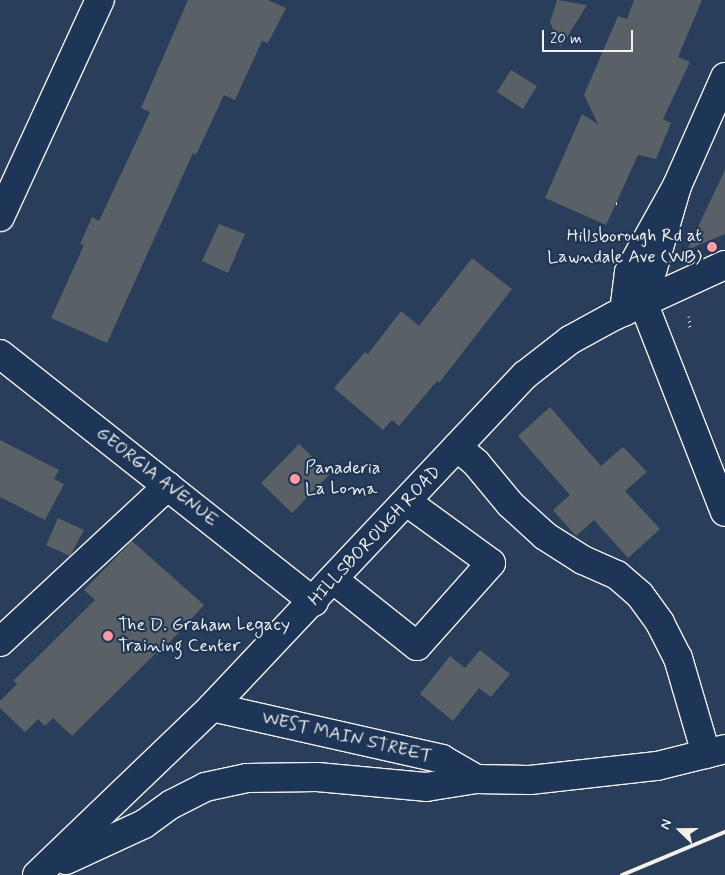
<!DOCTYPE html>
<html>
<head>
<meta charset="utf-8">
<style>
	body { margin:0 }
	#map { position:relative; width:725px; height:875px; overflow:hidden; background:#293e5a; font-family:Mynerve,sans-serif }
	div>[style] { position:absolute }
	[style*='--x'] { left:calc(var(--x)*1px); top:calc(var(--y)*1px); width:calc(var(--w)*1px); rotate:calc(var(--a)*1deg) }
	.building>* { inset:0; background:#5a6166 }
	.path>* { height:3px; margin-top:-1.5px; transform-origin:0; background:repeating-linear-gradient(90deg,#f4f1e8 0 1px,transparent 0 5px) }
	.roads { filter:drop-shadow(1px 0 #f4f1e8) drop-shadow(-1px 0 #f4f1e8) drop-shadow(0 1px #f4f1e8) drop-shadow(0 -1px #f4f1e8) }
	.minor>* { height:28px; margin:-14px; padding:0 14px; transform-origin:14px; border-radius:14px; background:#1d3557 }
	.major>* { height:28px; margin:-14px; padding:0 14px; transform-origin:14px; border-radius:14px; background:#1d3557 }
	.rail>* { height:4px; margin:-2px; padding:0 2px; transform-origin:2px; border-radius:2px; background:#f4f1e8 }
	.dots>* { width:14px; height:14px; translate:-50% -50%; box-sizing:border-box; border:2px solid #1d3557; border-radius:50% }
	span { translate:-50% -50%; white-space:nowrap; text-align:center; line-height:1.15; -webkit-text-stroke:4.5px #1d3557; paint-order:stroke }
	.poi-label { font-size:18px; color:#f4f1e8 }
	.right { translate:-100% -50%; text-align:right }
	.left { translate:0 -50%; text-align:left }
	.street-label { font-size:18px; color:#f4f1e8 }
	.north { position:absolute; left:655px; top:805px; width:50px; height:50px; -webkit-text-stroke:4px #1d3557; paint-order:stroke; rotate:292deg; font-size:14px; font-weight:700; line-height:20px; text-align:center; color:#f4f1e8 }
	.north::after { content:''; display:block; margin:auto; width:18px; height:22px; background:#f4f1e8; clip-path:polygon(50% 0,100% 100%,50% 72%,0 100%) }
	.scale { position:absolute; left:542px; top:30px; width:91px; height:22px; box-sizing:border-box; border:2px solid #f4f1e8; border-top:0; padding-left:6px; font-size:15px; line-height:18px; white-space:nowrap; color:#f4f1e8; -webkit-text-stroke:4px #1d3557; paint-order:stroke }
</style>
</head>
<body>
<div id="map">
	<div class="building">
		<i style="clip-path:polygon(188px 0,268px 0,286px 8px,268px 43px,262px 41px,235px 100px,224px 95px,196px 155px,193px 153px,107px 343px,51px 318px,84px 245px,80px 244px,92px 217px,99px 221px,150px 112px,141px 108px)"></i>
		<i style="clip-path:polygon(557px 0,587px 5px,561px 47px,550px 22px)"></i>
		<i style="clip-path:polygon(634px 0,702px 0,678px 57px,690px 62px,663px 119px,671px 123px,656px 159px,638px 155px,606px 225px,545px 198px,582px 114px,598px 124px,584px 95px,618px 16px,627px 19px)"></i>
		<i style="clip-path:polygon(511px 70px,537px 86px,523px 109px,497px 92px)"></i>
		<i style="clip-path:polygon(725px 170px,725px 234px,687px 250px)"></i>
		<i style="clip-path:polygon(219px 224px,245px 234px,228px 273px,202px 261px)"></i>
		<i style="clip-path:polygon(472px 258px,512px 289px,439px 383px,437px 381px,399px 426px,392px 420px,383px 430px,334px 388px,365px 352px,368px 354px,401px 311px,419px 326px)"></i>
		<i style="clip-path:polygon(550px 407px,601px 466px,623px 447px,647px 472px,625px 491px,660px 529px,628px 558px,594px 520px,576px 536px,553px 510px,570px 495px,518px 436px)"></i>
		<i style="clip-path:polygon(0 440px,59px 470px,54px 479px,64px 484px,45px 520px,0 497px)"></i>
		<i style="clip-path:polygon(299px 444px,330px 474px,292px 513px,261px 483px)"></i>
		<i style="clip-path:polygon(58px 518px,84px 530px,70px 556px,46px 545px)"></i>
		<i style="clip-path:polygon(132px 541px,204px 605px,158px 655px,156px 653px,72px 736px,53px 718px,45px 726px,38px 719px,25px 732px,0 708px,0 701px,17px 684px,13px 681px,95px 600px,84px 590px)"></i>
		<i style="clip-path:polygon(480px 650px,510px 674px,491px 697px,479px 688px,453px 721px,420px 694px,450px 656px,465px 668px)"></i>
	</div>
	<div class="path">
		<i style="--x:616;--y:203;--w:5;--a:22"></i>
		<i style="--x:689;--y:316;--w:14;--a:86"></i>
	</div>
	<div class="roads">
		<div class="minor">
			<i style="--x:677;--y:186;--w:121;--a:106.3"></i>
			<i style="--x:643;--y:302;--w:225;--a:68.7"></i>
			<i style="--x:0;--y:217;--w:239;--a:-65.3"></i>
			<i style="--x:624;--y:312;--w:40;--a:-82.9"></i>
			<i style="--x:629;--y:272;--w:98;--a:-60.8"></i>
			<i style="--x:677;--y:186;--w:119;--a:-66.2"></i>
			<i style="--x:0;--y:354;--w:400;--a:38.3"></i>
			<i style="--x:457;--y:447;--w:25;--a:40"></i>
			<i style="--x:476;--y:463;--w:53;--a:50.3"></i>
			<i style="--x:510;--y:504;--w:47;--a:42.4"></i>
			<i style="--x:545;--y:536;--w:45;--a:32.3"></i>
			<i style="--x:583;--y:560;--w:37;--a:24"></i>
			<i style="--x:617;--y:575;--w:30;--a:41"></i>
			<i style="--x:640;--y:595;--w:34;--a:54"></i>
			<i style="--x:660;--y:623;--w:39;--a:63"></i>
			<i style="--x:678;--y:658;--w:100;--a:73.7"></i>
			<i style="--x:334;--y:580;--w:106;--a:38.5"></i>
			<i style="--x:417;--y:646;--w:111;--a:-48.3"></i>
			<i style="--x:491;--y:563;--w:104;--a:-144"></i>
			<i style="--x:0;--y:642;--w:229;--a:-42.9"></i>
		</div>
		<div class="major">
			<i style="--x:212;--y:707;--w:236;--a:12.7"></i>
			<i style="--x:442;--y:759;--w:39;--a:30"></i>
			<i style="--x:66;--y:860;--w:86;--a:-24.8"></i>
			<i style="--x:144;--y:824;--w:34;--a:-36"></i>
			<i style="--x:172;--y:804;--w:37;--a:-27"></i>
			<i style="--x:205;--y:787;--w:43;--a:-12.1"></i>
			<i style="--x:247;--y:778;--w:70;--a:-0.8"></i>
			<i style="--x:317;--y:777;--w:109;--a:5.2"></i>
			<i style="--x:426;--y:787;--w:51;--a:-9.1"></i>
			<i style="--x:476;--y:779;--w:54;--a:1.1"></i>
			<i style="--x:530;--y:780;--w:128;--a:-6.3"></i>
			<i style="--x:657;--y:766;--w:70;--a:-14"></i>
			<i style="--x:37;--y:875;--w:243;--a:-43.8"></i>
			<i style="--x:212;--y:707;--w:456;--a:-46.7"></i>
			<i style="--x:525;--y:375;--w:57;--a:-37.9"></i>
			<i style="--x:570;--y:340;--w:50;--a:-28.6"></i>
			<i style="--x:614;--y:316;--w:122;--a:-24.7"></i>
		</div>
	</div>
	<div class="rail">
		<i style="--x:622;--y:875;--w:112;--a:-22.7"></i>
	</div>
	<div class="dots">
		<i style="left:712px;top:247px;background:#ff9aa2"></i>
		<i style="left:295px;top:479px;background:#ff9aa2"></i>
		<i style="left:108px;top:636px;background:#ff9aa2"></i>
	</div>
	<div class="poi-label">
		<span class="right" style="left:702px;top:247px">Hillsborough Rd at<br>Lawndale Ave (WB)</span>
		<span class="left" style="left:305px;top:479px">Panaderia<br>La Loma</span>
		<span class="left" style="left:118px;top:636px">The D. Graham Legacy<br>Training Center</span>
	</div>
	<div class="street-label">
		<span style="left:157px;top:477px;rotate:38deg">GEORGIA AVENUE</span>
		<span style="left:375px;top:536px;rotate:-47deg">HILLSBOROUGH ROAD</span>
		<span style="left:347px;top:737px;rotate:13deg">WEST MAIN STREET</span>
	</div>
	<div class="north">N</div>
	<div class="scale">20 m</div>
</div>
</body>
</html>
